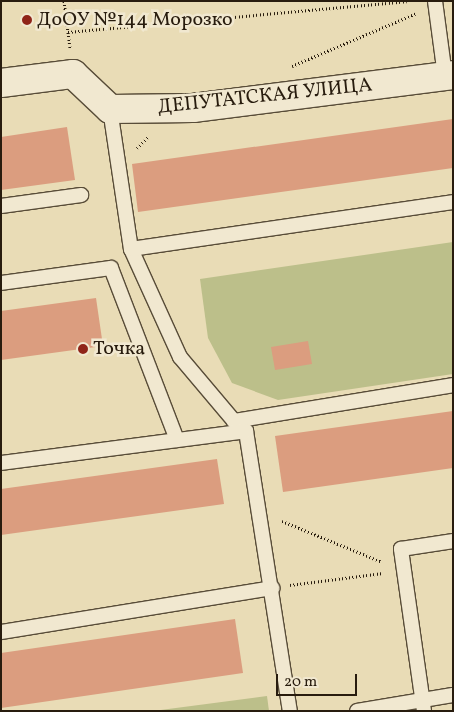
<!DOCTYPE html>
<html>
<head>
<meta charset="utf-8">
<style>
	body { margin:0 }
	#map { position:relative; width:454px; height:712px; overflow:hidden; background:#e9dcb6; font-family:Vollkorn,serif }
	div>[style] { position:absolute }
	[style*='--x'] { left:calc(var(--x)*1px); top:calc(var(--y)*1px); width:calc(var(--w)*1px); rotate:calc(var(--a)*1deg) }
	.green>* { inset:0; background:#bcbf8a }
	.building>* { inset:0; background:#db9d7f }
	.path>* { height:3px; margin-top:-1.5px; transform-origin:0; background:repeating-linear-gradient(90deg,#281c0e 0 1px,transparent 0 3.5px) }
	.roads { filter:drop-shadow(1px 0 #584c38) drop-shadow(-1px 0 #584c38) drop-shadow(0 1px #584c38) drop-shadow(0 -1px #584c38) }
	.lane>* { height:14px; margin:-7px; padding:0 7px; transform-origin:7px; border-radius:7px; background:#f1e8d0 }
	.street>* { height:28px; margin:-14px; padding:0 14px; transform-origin:14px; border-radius:14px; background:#f1e8d0 }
	.dots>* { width:14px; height:14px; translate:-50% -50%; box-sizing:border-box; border:2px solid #f1e8d0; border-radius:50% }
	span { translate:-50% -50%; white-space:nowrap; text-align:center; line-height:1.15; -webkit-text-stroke:5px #f1e8d0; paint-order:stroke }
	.poi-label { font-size:20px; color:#281c0e }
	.left { translate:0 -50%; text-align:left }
	.street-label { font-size:20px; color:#281c0e }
	.frame { position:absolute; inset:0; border:2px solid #281c0e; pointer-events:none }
	.scale { position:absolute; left:276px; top:674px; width:81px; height:22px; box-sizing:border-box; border:2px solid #281c0e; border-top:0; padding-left:6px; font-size:15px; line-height:18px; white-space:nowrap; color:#281c0e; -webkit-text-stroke:4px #f1e8d0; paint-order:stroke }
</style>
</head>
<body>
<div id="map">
	<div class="green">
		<i style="clip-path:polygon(453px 242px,453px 374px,278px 400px,232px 383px,208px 338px,200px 279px)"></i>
		<i style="clip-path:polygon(267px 696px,269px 711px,153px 711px)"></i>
	</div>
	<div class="building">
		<i style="clip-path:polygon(453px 119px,453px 168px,138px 212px,132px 164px)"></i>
		<i style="clip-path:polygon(67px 127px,75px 180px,1px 190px,1px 137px)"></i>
		<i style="clip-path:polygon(96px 298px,103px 346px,1px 360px,1px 311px)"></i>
		<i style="clip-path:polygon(308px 341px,312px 364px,275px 370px,271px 347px)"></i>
		<i style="clip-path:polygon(453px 411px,453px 468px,283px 492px,275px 436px)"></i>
		<i style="clip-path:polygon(217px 459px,224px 504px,1px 535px,1px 489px)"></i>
		<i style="clip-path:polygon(235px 619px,243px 673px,1px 708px,1px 653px)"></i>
	</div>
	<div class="path">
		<i style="--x:64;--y:1;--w:47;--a:82.7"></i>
		<i style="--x:68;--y:32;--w:340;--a:-5.2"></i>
		<i style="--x:292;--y:66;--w:136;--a:-23"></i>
		<i style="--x:137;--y:148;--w:17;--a:-45"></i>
		<i style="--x:282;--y:521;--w:108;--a:22.3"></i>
		<i style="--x:290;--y:585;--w:94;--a:-7.4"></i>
	</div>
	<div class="roads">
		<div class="lane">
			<i style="--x:435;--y:1;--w:76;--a:82.4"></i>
			<i style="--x:110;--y:109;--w:142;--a:81.5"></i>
			<i style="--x:131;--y:249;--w:119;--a:65.6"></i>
			<i style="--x:180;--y:357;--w:84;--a:49.8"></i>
			<i style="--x:234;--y:421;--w:16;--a:40"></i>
			<i style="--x:246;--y:431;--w:283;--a:81.1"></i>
			<i style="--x:1;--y:206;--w:81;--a:-7.8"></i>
			<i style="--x:131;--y:249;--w:325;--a:-8.3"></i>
			<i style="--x:1;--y:283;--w:111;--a:-7.8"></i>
			<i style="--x:111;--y:268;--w:184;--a:69"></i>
			<i style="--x:234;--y:421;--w:222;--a:-9.3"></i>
			<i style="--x:1;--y:463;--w:247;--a:-7.4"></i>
			<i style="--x:1;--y:632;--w:275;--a:-9.2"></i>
			<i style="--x:357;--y:711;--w:97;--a:-9.5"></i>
			<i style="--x:424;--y:711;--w:164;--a:-98.1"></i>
			<i style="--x:401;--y:549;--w:53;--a:-8.7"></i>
		</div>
		<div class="street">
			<i style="--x:1;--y:83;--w:73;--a:-7.1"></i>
			<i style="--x:73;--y:74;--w:51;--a:43.4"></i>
			<i style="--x:110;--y:109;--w:83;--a:-0.7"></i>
			<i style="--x:193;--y:108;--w:262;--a:-7.2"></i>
		</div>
	</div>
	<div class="dots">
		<i style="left:27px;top:20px;background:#8f2418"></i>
		<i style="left:83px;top:349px;background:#8f2418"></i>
	</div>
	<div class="poi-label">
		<span class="left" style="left:37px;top:20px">ДоОУ №144 Морозко</span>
		<span class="left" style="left:93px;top:349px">Точка</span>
	</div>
	<div class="street-label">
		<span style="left:265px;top:97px;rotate:-6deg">ДЕПУТАТСКАЯ УЛИЦА</span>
	</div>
	<div class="frame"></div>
	<div class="scale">20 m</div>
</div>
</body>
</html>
